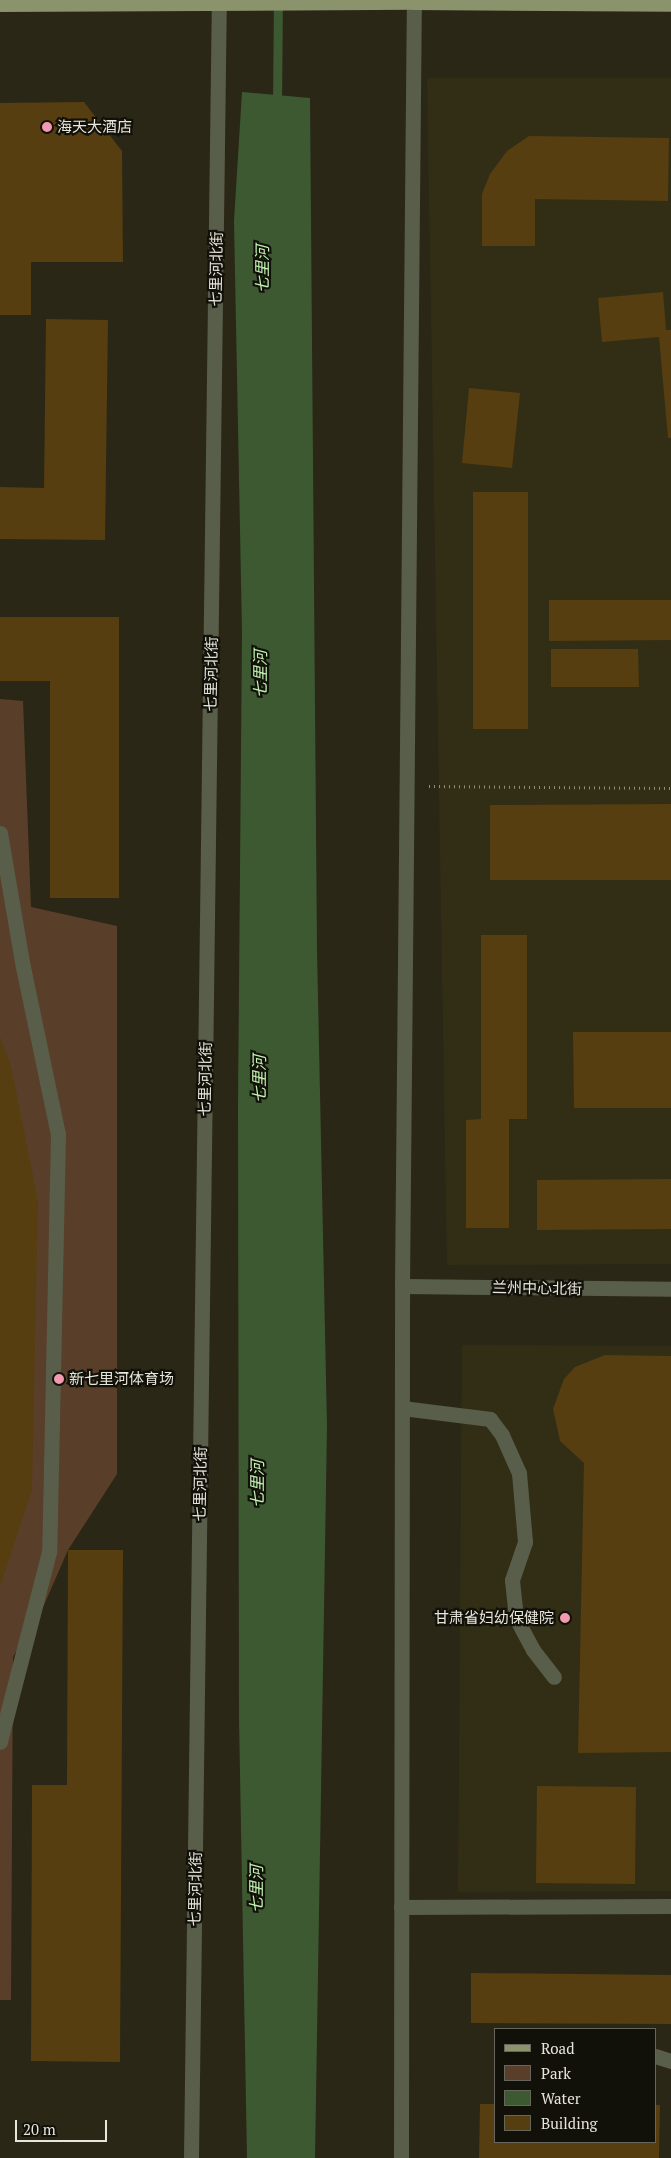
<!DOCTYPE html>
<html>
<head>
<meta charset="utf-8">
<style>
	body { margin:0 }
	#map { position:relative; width:671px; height:2158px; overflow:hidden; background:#2a2716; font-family:"PT Serif","Noto Sans SC",serif }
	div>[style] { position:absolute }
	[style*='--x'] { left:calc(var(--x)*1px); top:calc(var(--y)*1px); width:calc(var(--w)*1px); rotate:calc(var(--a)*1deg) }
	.built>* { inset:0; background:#322e16 }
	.green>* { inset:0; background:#593f29 }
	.water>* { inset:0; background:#3d5932 }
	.stream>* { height:9px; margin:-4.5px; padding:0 4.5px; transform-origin:4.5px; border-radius:4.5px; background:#3d5932 }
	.building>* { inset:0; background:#563e10 }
	.path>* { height:3px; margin-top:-1.5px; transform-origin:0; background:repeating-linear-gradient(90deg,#908d80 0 1px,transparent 0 5px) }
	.minor>* { height:15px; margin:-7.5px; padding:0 7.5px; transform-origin:7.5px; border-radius:7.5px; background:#595e4a }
	.major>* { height:15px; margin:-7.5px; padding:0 7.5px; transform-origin:7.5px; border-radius:7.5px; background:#8a936b }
	.dots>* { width:14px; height:14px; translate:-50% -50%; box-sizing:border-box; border:2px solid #111009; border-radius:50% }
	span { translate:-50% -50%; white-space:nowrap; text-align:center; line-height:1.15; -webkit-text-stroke:4.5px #111009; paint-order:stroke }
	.poi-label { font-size:15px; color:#e8e6db }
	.left { translate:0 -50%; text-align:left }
	.right { translate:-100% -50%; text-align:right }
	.street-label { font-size:15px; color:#e8e6db }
	.water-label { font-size:16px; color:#c3f3b2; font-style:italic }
	.legend { position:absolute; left:494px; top:2028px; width:162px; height:115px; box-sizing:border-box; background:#111009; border:1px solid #67665d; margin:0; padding:6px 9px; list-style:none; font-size:15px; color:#e8e6db }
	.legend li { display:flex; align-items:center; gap:10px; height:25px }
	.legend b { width:25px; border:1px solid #67665d }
	.scale { position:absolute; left:15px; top:2120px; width:92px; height:22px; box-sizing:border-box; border:2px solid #e8e6db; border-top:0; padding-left:6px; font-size:15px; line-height:18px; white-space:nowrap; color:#e8e6db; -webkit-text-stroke:4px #111009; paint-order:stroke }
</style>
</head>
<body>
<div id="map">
	<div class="built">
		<i style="clip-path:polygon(427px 78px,671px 78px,671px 1264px,447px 1265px)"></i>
		<i style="clip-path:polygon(462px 1345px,671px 1346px,671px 1891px,458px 1892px)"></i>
	</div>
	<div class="green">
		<i style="clip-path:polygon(0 699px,23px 701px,31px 907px,117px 926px,117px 1474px,68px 1550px,44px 1605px,13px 1657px,11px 2000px,0 2000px)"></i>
	</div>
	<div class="water">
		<i style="clip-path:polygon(242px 92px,310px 98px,317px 950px,327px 1426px,315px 2158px,247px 2158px,239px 1718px,238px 1105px,242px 633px,234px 221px)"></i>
	</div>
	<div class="stream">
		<i style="--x:277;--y:107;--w:107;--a:-89.5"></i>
	</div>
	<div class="building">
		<i style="clip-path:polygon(84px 102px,122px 151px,123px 262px,31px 262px,31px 315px,0 315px,0 103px)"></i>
		<i style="clip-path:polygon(529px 136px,669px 138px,668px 201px,535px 199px,535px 246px,482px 246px,482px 194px,490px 174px,507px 151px)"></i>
		<i style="clip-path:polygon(663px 292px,666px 330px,671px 330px,671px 438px,668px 438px,659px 337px,602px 342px,598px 298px)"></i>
		<i style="clip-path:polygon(46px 319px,108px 320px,105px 540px,0 539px,0 487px,44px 488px)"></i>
		<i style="clip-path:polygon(469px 388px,520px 393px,512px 468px,462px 463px)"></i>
		<i style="clip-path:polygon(473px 492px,528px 492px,528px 729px,473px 729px)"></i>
		<i style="clip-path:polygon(549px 600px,671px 600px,671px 640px,549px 641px)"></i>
		<i style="clip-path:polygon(0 617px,119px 617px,119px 898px,50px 898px,50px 681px,0 681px)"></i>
		<i style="clip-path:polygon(551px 649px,638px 649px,639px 687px,551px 687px)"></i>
		<i style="clip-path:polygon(671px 804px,671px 880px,490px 880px,490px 805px)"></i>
		<i style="clip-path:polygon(481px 935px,527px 935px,527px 1119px,509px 1119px,509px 1228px,466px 1228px,466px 1120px,481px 1119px)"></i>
		<i style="clip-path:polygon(573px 1032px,671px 1032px,671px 1108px,574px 1108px)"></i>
		<i style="clip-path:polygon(0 1037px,11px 1066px,38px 1201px,32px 1489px,0 1587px)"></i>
		<i style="clip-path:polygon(671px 1179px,671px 1229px,537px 1230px,537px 1180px)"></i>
		<i style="clip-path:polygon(605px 1355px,671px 1356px,671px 1752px,578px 1753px,584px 1463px,560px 1441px,553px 1409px,564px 1379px,575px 1367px)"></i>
		<i style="clip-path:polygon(68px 1550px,123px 1550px,120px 2062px,31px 2061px,32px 1785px,67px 1785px)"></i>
		<i style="clip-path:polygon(537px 1786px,636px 1787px,635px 1884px,536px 1883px)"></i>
		<i style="clip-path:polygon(471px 1973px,671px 1975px,671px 2024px,471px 2023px)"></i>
		<i style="clip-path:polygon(480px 2104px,495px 2104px,495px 2142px,655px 2142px,655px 2105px,660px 2105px,659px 2158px,479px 2158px)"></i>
	</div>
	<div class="path">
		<i style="--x:429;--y:786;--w:242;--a:0.5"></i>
	</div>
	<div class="minor">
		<i style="--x:0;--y:833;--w:136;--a:80.3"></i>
		<i style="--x:23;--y:967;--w:171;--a:78.2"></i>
		<i style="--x:58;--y:1134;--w:418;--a:91.2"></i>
		<i style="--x:49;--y:1552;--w:196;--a:104.5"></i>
		<i style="--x:402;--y:1286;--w:269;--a:0.6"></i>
		<i style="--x:402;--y:1408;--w:89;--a:7.1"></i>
		<i style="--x:490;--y:1419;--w:20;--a:53"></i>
		<i style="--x:502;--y:1435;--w:42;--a:65.9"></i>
		<i style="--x:519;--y:1473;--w:69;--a:85"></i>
		<i style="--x:525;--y:1542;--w:40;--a:108.9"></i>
		<i style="--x:512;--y:1580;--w:38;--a:84"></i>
		<i style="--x:516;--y:1618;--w:36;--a:62"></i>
		<i style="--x:533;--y:1650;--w:34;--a:52"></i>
		<i style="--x:401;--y:1907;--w:270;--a:-0.2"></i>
		<i style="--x:655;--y:2056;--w:17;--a:17"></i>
		<i style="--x:191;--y:2158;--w:2158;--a:-89.26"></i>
		<i style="--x:401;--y:2158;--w:872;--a:-89.93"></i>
		<i style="--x:402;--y:1286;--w:1286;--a:-89.47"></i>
	</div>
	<div class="major">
		<i style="--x:0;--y:4;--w:414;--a:-0.3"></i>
		<i style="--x:414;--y:2;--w:257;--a:0.4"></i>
	</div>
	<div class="dots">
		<i style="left:47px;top:127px;background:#f29aaf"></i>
		<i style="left:59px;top:1379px;background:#f29aaf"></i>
		<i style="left:565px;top:1618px;background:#f29aaf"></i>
	</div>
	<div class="poi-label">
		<span class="left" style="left:57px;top:127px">海天大酒店</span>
		<span class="left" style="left:69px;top:1379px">新七里河体育场</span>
		<span class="right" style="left:554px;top:1618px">甘肃省妇幼保健院</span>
	</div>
	<div class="street-label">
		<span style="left:216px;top:269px;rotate:-89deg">七里河北街</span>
		<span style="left:211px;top:674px;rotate:-89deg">七里河北街</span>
		<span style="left:205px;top:1079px;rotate:-89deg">七里河北街</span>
		<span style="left:537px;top:1288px;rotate:1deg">兰州中心北街</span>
		<span style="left:200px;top:1484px;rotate:-89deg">七里河北街</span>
		<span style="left:195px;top:1889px;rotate:-89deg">七里河北街</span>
	</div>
	<div class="water-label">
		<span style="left:262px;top:269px;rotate:-90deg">七里河</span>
		<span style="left:260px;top:674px;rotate:-90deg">七里河</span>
		<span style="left:259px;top:1079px;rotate:-90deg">七里河</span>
		<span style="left:257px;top:1484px;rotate:-90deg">七里河</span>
		<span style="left:256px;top:1889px;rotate:-90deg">七里河</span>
	</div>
	<ul class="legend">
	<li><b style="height:6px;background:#8a936b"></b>Road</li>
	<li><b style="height:14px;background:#593f29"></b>Park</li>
	<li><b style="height:14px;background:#3d5932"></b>Water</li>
	<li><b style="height:14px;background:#563e10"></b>Building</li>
	</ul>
	<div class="scale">20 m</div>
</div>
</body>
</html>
